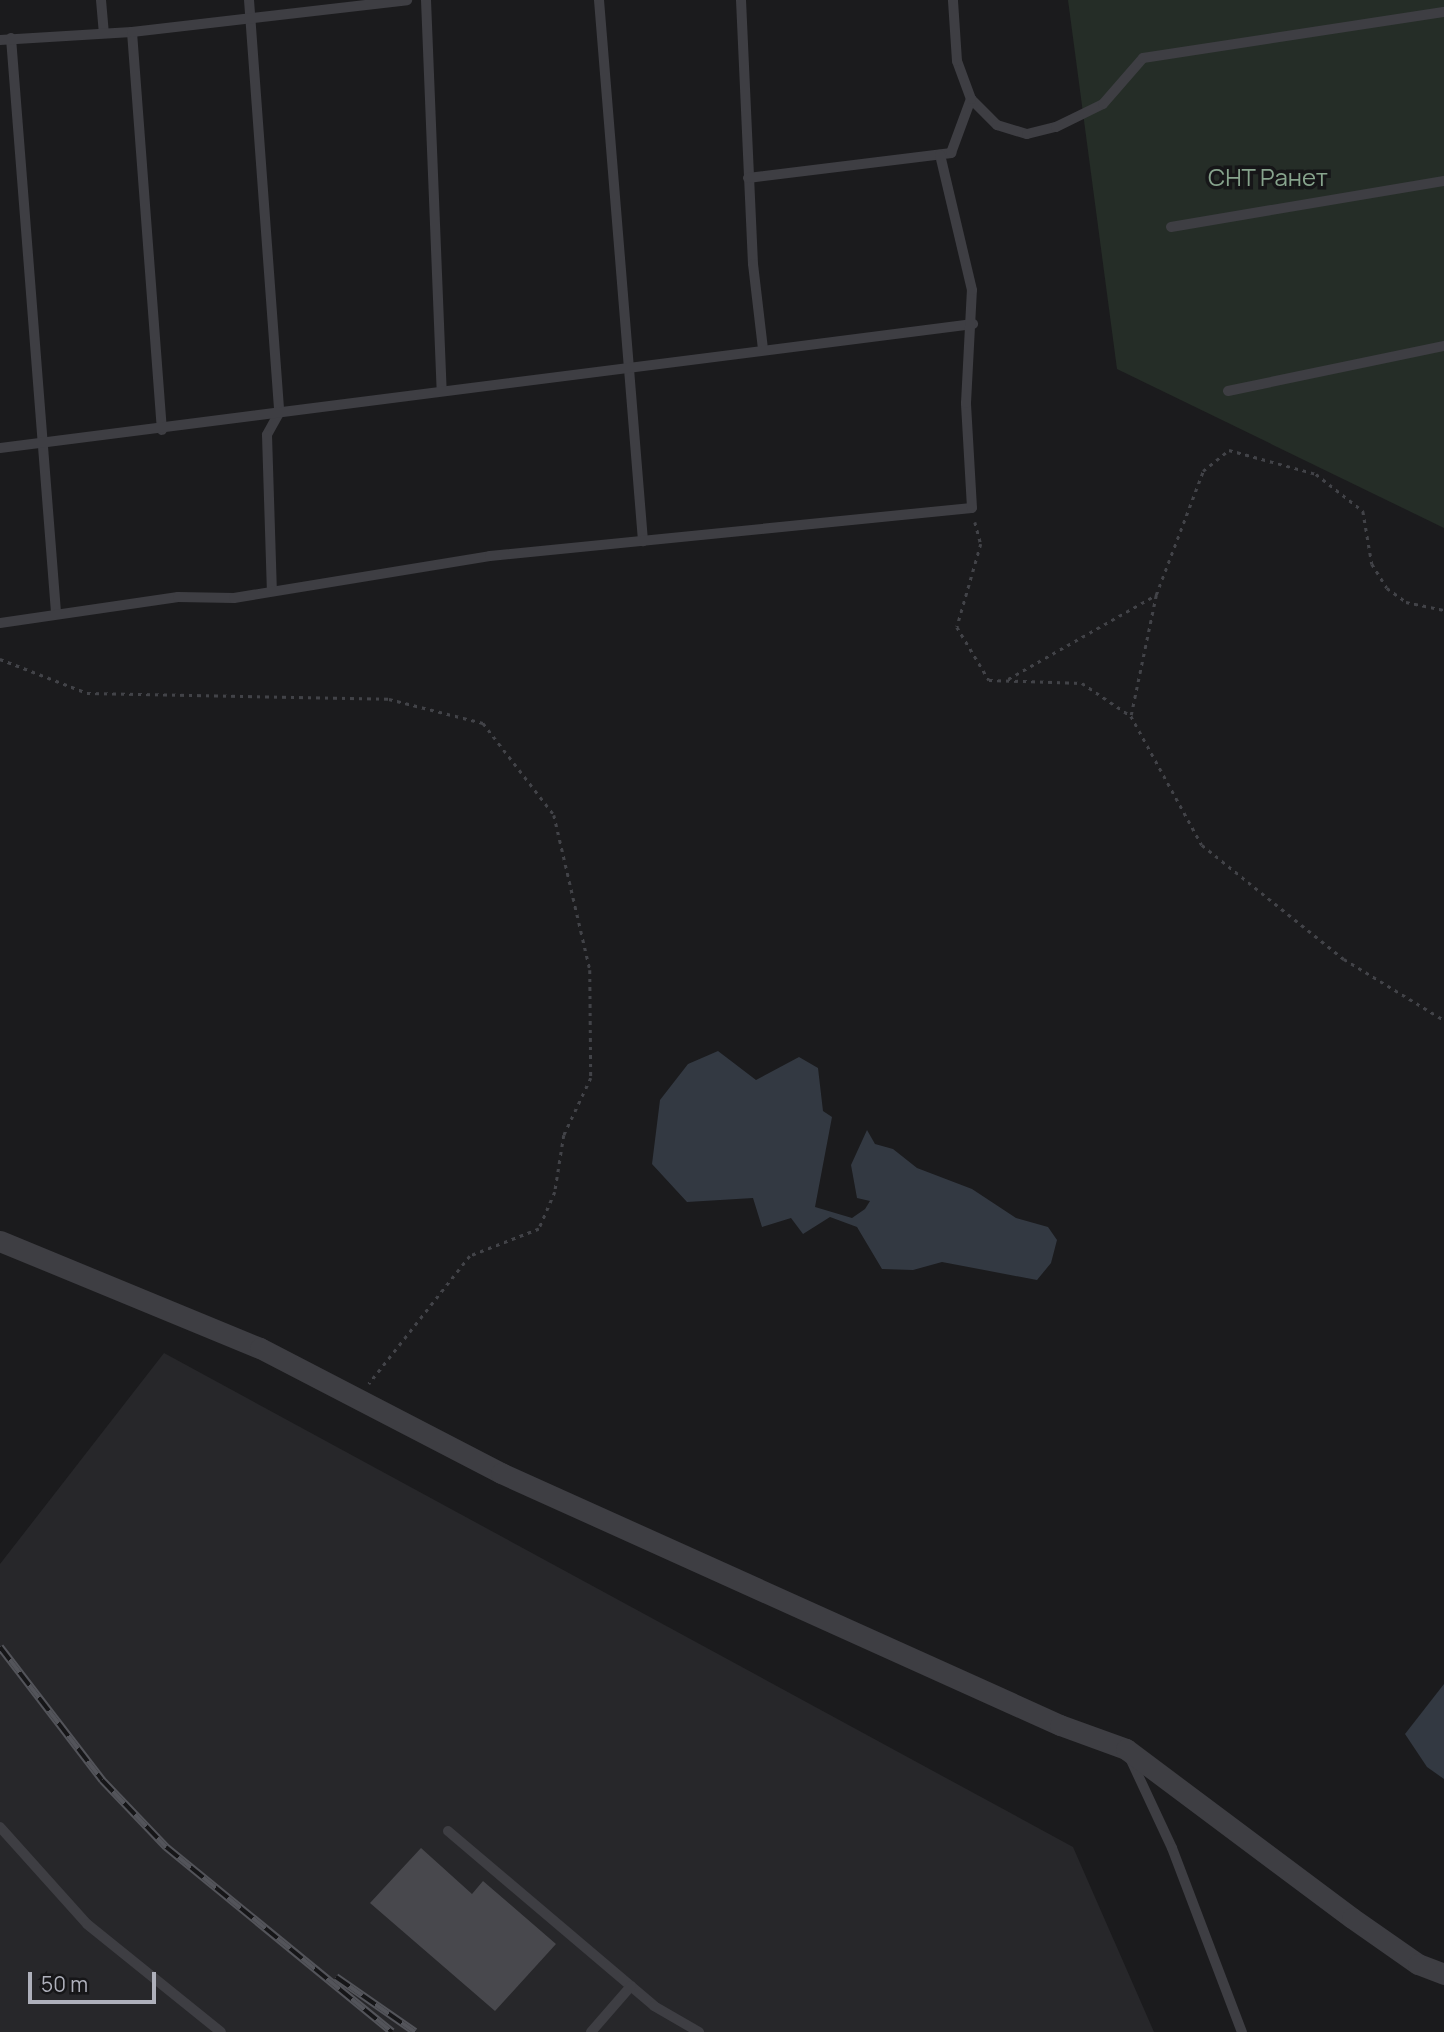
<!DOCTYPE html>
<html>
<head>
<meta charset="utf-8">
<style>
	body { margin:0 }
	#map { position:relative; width:1444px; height:2032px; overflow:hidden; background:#1b1b1d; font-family:Manrope,sans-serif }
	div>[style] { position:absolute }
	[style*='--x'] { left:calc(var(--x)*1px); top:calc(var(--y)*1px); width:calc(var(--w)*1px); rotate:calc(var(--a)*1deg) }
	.built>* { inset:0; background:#27272a }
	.green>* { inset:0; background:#252d27 }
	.water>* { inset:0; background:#333942 }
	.building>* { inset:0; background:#48484d }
	.path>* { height:2.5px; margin-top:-1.25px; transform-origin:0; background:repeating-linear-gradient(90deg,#424348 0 3.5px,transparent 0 8.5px) }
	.service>* { height:10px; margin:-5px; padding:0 5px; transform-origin:5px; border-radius:5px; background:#3e3e43 }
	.minor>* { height:21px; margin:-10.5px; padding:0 10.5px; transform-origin:10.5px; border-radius:10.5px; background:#3e3e43 }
	.rail>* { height:8px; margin-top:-4px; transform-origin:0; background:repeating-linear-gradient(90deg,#161618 0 16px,#53545a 0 32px); box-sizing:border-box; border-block:2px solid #53545a }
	span { translate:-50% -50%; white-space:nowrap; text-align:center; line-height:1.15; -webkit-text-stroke:7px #161618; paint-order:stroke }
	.park-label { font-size:24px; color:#87a48d }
	.scale { position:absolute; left:28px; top:1972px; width:128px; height:32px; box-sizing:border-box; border:4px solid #aeb0bb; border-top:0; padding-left:9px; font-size:21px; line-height:24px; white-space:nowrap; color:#aeb0bb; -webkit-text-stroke:5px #161618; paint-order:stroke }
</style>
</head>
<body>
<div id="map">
	<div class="built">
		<i style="clip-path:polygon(164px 1353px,1073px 1847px,1154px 2032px,0 2032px,0 1564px)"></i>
	</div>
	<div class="green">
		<i style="clip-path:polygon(1068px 0,1444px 0,1444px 528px,1117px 369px)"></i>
	</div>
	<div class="water">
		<i style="clip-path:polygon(718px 1051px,756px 1080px,799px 1057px,818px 1068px,823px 1111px,832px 1117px,815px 1207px,852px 1218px,865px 1209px,870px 1201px,857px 1198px,851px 1165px,867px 1130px,875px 1144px,893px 1149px,917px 1168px,972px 1189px,1016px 1218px,1048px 1227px,1057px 1240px,1051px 1263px,1037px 1280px,942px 1262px,913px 1270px,882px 1269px,857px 1227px,830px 1217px,803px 1234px,791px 1218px,762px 1227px,753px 1198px,687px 1202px,652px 1164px,660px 1100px,688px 1064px)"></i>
		<i style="clip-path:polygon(1444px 1684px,1444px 1779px,1427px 1767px,1405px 1734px)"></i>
	</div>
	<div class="building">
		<i style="clip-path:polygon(421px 1848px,472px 1894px,483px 1881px,556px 1944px,495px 2011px,370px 1903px)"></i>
	</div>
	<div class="path">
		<i style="--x:975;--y:522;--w:23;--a:75"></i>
		<i style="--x:981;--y:544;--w:86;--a:106.1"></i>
		<i style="--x:957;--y:627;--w:62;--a:58.9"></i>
		<i style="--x:989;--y:680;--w:93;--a:1.8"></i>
		<i style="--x:1082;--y:683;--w:59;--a:34"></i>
		<i style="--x:1131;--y:716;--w:147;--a:61.2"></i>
		<i style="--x:1202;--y:845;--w:182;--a:38.8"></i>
		<i style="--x:1344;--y:959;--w:117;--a:31.4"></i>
		<i style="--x:0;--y:659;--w:93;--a:21.3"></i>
		<i style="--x:87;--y:693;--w:302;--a:1.1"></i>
		<i style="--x:389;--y:699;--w:97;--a:14.3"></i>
		<i style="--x:483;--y:723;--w:116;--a:52.3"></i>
		<i style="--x:554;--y:815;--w:159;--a:76.9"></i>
		<i style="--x:590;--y:970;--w:108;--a:89.5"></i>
		<i style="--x:591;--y:1078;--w:63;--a:115.3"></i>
		<i style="--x:564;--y:1135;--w:58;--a:99"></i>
		<i style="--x:555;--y:1192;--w:40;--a:113.4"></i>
		<i style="--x:539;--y:1229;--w:74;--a:158.6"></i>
		<i style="--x:470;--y:1256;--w:163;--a:128.3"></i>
		<i style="--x:1008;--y:679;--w:170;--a:-29.6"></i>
		<i style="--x:1156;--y:595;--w:133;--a:-69.2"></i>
		<i style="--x:1203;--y:471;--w:33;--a:-39"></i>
		<i style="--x:1229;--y:450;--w:90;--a:15.4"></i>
		<i style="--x:1316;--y:474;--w:60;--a:38.2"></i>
		<i style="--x:1363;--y:511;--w:54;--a:80.4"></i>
		<i style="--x:1372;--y:564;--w:28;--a:58"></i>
		<i style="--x:1387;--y:588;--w:24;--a:36"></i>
		<i style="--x:1406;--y:602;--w:39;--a:12"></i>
		<i style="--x:1131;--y:715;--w:123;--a:-78.2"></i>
	</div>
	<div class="service">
		<i style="--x:101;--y:0;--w:32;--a:85"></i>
		<i style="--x:249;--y:0;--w:414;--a:85.8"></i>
		<i style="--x:279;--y:413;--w:25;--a:119"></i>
		<i style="--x:267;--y:435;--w:155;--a:88.2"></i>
		<i style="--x:426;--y:0;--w:390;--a:87.7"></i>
		<i style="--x:599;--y:0;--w:543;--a:85.35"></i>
		<i style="--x:741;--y:0;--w:264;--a:87.4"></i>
		<i style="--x:753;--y:264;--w:86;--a:83.3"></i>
		<i style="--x:132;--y:32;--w:399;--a:85.7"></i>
		<i style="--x:11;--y:38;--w:576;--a:85.52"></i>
		<i style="--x:0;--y:40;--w:132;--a:-3.5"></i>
		<i style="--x:132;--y:32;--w:277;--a:-6.6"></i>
		<i style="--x:971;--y:99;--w:37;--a:45"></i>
		<i style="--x:997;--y:125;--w:31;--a:17"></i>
		<i style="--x:1027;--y:134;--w:30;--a:-14"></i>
		<i style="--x:1056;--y:127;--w:52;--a:-26.1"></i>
		<i style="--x:1103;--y:104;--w:61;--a:-49"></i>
		<i style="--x:1143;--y:58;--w:304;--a:-8.7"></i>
		<i style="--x:748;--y:178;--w:205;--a:-7"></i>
		<i style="--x:951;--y:153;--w:58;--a:-69.7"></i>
		<i style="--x:971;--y:99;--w:40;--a:-110.2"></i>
		<i style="--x:957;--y:61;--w:61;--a:-93.8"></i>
		<i style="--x:1171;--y:227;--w:277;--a:-9.6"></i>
		<i style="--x:1228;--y:391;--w:221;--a:-11.8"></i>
		<i style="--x:0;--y:448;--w:981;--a:-7.26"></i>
		<i style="--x:0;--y:623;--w:180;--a:-8.3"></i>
		<i style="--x:178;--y:597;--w:56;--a:1"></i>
		<i style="--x:234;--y:598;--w:259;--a:-9.3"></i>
		<i style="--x:490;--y:556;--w:484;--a:-5.7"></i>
		<i style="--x:972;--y:508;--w:105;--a:-93.3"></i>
		<i style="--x:966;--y:403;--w:113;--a:-87"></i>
		<i style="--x:972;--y:290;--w:139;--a:-103.3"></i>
		<i style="--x:1130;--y:1758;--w:99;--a:65"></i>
		<i style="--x:1172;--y:1848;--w:197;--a:69.2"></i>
		<i style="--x:0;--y:1827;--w:130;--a:48.1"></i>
		<i style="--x:87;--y:1924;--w:172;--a:38.9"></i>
		<i style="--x:448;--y:1831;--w:270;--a:40.3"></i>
		<i style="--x:654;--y:2006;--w:52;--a:30"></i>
		<i style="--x:591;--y:2032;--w:61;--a:-49"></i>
	</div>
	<div class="minor">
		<i style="--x:0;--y:1241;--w:281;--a:22.4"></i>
		<i style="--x:260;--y:1348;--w:271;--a:27.4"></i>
		<i style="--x:501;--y:1473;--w:613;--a:24.27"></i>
		<i style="--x:1060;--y:1725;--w:70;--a:20"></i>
		<i style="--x:1126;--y:1749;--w:282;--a:36.8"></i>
		<i style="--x:1352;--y:1918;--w:80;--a:34.9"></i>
		<i style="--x:1418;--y:1964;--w:28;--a:21"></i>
	</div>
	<div class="rail">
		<i style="--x:0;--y:1647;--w:168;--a:52.5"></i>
		<i style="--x:102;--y:1780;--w:93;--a:46.3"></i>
		<i style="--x:166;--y:1847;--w:292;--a:39.3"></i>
		<i style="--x:336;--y:1977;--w:96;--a:34.8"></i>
	</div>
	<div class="park-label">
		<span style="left:1268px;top:177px">СНТ Ранет</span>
	</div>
	<div class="scale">50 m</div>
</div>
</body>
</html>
